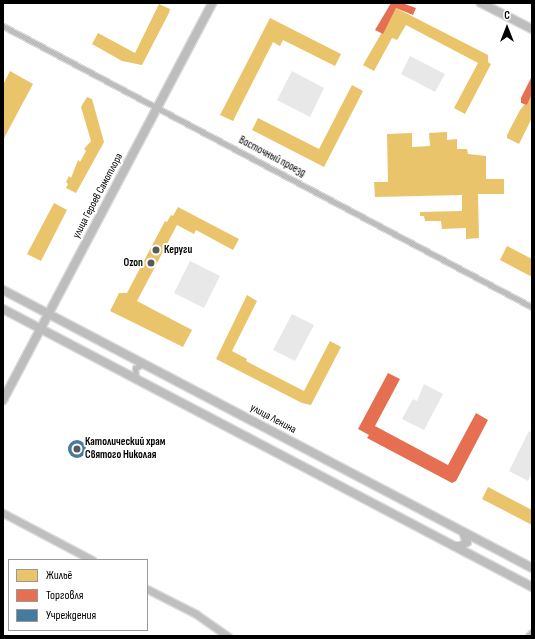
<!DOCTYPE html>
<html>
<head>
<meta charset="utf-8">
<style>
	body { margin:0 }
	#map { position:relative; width:535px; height:639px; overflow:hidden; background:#fff; font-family:"Sofia Sans Condensed",sans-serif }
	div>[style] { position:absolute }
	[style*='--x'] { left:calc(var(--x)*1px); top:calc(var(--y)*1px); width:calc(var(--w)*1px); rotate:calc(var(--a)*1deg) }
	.green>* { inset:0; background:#e8e8e8 }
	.homes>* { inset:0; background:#e9c46a }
	.shops>* { inset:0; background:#e76f51 }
	.public>* { inset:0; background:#457b9d }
	.round { border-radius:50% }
	.roads { filter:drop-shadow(1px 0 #dbdbdb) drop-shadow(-1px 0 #dbdbdb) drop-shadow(0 1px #dbdbdb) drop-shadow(0 -1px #dbdbdb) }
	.minor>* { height:5px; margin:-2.5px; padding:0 2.5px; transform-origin:2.5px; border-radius:2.5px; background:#bdbdbd }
	.secondary>* { height:7px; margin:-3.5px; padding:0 3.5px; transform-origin:3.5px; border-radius:3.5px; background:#bfbfbf }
	.primary>* { height:8px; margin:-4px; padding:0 4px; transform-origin:4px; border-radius:4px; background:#bdbdbd }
	.dots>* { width:11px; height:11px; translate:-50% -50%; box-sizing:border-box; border:2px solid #fff; border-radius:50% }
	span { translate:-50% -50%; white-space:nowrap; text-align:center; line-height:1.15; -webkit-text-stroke:4px #fff; paint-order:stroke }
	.street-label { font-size:11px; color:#000 }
	.poi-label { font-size:11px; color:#000; font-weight:700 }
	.left { translate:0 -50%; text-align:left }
	.right { translate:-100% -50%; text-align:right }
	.frame { position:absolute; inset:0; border:4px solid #000; pointer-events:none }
	.legend { position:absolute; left:8px; top:559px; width:140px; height:72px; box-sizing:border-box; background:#fff; border:1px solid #999; margin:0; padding:5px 7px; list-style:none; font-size:12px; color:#000 }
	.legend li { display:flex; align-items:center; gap:8px; height:20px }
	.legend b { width:20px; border:1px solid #999 }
	.north { position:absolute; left:487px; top:8px; width:40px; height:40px; -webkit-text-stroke:3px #fff; paint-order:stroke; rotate:0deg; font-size:11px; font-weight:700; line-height:16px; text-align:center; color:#000 }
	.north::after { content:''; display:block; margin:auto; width:14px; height:18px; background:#000; clip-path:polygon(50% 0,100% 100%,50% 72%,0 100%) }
</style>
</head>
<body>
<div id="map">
	<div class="green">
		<i style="clip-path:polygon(410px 56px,445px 74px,435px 92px,401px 74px)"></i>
		<i style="clip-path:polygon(292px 71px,324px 88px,310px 117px,277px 100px)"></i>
		<i style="clip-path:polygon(190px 261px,220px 276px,204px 308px,174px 293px)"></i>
		<i style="clip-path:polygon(292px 314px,314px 325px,295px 361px,273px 350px)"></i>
		<i style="clip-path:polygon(424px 384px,443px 394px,424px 430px,402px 419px,413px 399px,417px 401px)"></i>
		<i style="clip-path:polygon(529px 431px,532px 433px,532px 473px,528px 481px,509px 471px)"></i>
	</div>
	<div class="homes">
		<i style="clip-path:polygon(159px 4px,170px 9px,169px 13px,142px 65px,122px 61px,92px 44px,98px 33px,135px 53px)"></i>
		<i style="clip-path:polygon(396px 8px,488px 55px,488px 62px,491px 64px,465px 114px,454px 108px,478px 63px,406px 25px,397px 40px,392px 38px,374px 71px,363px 65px)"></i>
		<i style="clip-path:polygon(270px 18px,341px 54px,335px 66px,283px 40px,280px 46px,273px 42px,233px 121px,220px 115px)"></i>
		<i style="clip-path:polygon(10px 71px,33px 84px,3px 140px,3px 85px)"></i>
		<i style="clip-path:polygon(352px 85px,363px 91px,324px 167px,252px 130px,258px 118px,319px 149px)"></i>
		<i style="clip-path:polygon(532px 94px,532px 118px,519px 144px,507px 138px,507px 135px,520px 110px,525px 104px,527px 105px)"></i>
		<i style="clip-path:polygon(87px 97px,92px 99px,104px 142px,76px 193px,66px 188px,68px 184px,66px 182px,69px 176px,71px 178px,78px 160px,80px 162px,86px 151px,84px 149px,91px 141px,81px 107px)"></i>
		<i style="clip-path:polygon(447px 132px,447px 140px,457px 139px,457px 149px,467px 149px,468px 154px,486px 156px,486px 179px,504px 179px,504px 194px,478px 194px,479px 238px,466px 239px,466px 228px,442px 229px,441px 221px,425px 221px,424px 216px,420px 216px,420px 212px,462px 211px,462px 195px,375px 197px,374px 182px,388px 182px,387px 134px,412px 133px,412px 147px,430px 146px,429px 133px)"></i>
		<i style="clip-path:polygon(54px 203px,67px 210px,41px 261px,27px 254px)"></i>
		<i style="clip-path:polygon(178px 207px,239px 239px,233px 250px,196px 230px,194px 234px,177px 225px,137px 301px,192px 330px,183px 347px,110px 311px,119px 293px,127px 293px,165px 221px,167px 222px,171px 215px,173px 216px)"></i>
		<i style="clip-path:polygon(507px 246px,532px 259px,532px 277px,500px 260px)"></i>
		<i style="clip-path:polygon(247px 295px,257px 301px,232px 351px,247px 359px,246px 361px,304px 391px,330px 341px,341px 347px,311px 405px,302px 403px,216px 359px)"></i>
		<i style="clip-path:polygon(488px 487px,532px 510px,532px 525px,482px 499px)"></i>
	</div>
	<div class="shops">
		<i style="clip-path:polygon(391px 3px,402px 3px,416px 8px,413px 15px,396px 8px,383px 34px,375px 30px)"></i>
		<i style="clip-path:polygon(532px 76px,532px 94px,527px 105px,521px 103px,521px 98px)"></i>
		<i style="clip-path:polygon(388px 373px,400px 379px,375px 426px,448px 465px,476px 413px,488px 420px,456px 481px,452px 483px,367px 438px,369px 435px,358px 429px)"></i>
	</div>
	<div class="public">
		<i class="round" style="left:68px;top:440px;width:18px;height:18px"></i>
	</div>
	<div class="roads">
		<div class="minor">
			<i style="--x:3;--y:26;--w:599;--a:27.98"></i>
			<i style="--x:136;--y:378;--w:10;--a:-96"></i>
			<i style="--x:135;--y:368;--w:9;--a:-27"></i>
		</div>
		<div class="secondary">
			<i style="--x:3;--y:513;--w:101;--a:27.8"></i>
			<i style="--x:147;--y:589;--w:55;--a:27"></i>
			<i style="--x:196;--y:614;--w:39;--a:35"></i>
			<i style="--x:529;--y:636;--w:4;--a:-45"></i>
		</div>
		<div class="primary">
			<i style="--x:481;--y:3;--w:57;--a:27"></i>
			<i style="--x:3;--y:290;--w:598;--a:27.72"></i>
			<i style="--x:3;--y:309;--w:598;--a:27.72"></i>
			<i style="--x:3;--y:400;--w:449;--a:-62.2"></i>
			<i style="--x:454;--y:546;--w:7;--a:0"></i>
			<i style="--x:461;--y:546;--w:7;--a:-34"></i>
			<i style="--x:467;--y:542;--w:11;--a:-112"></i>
		</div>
	</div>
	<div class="dots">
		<i style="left:156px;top:250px;background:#595959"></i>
		<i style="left:151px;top:263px;background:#595959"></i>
		<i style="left:77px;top:449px;background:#595959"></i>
	</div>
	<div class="street-label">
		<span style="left:272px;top:157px;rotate:28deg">Восточный проезд</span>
		<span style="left:98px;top:196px;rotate:-62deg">улица Героев Самотлора</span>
		<span style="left:273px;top:419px;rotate:28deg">улица Ленина</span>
	</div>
	<div class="poi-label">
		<span class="left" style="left:164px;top:250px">Керуги</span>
		<span class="right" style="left:143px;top:263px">Ozon</span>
		<span class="left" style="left:85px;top:449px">Католический храм<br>Святого Николая</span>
	</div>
	<div class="frame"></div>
	<ul class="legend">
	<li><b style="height:11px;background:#e9c46a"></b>Жильё</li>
	<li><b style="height:11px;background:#e76f51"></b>Торговля</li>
	<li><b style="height:11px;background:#457b9d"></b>Учреждения</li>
	</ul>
	<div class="north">С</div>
</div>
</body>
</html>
